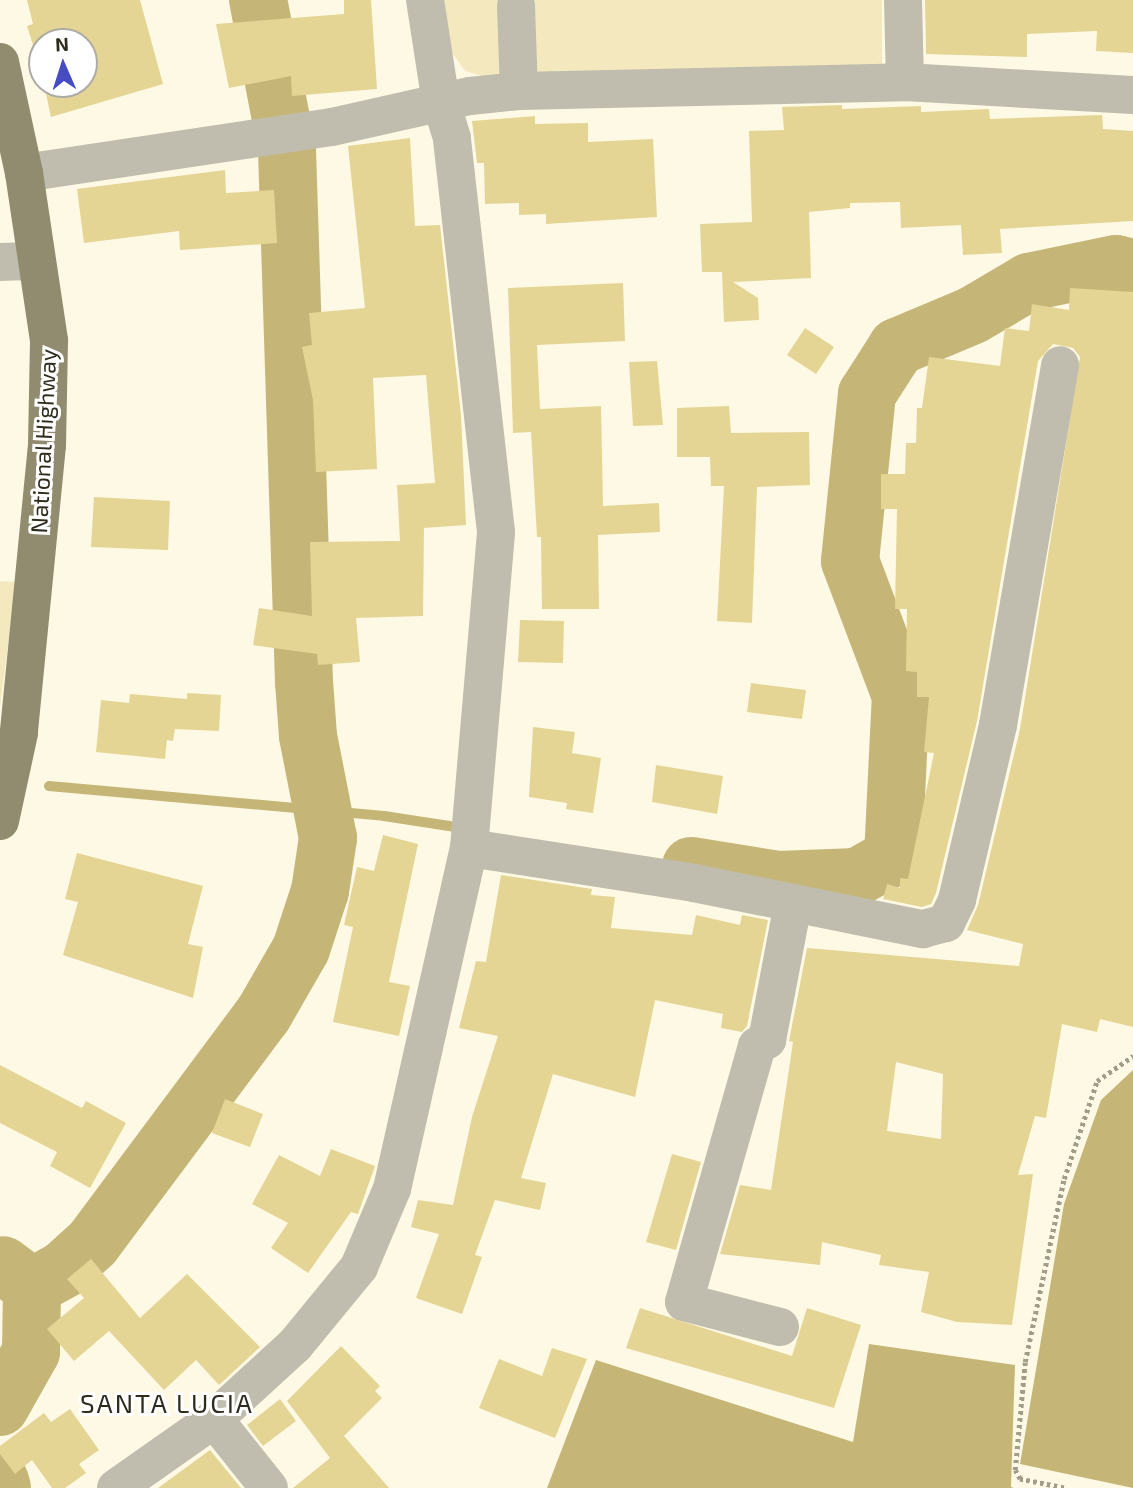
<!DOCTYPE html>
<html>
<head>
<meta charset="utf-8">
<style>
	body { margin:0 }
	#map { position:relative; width:1133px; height:1488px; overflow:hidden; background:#fef9e4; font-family:"Exo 2",sans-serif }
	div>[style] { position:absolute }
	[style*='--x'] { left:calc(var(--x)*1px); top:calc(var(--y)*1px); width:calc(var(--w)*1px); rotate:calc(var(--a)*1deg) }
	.green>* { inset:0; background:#f4e9be }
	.water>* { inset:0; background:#c5b677 }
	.stream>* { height:10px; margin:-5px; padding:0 5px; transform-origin:5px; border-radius:5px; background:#c5b677 }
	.river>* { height:58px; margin:-29px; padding:0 29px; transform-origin:29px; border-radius:29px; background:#c5b677 }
	.building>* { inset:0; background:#e5d595 }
	.path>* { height:4.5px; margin-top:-2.25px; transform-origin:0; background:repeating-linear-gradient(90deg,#a19d8b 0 3.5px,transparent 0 7px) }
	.minor>* { height:38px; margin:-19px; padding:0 19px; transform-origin:19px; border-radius:19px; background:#c1bdae }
	.major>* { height:38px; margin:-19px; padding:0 19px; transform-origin:19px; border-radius:19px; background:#918b6f }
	span { translate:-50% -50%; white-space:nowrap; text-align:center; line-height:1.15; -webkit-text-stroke:6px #fff; paint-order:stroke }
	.street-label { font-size:23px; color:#2f2c1e }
	.quarter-label { font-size:26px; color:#2f2c1e; letter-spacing:2px }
	.north { position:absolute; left:28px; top:28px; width:70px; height:70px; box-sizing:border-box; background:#fff; border:2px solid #acaba5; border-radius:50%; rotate:357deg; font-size:19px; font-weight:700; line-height:28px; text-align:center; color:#2f2c1e }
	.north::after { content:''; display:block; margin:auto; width:24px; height:32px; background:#484cc2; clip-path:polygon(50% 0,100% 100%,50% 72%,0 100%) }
</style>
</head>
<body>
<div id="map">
	<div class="green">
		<i style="clip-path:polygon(440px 0,882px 0,882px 66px,496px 80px,465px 71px,448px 47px)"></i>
		<i style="clip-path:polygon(0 581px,16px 582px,0 708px)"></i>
	</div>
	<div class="water">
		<i style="clip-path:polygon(1133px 1070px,1133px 1488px,1020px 1464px,1064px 1204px,1101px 1100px)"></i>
		<i style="clip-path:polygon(869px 1344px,1015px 1365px,1011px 1487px,1014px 1488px,547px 1488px,596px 1360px,853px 1442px)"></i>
	</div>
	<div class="stream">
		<i style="--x:49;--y:786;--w:336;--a:5.1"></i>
		<i style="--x:384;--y:816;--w:79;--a:8.7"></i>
	</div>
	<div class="river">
		<i style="--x:691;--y:866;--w:88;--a:9.1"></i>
		<i style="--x:778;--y:880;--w:79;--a:-2.2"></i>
		<i style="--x:857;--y:877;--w:41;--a:-29.1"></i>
		<i style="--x:893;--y:857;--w:161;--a:-87.2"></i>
		<i style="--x:901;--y:696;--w:144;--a:-110.7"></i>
		<i style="--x:850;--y:561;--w:168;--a:-84.2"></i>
		<i style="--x:867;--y:394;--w:56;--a:-57.4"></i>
		<i style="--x:897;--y:347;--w:82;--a:-22.8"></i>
		<i style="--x:973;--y:315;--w:65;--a:-30.5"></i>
		<i style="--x:1029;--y:282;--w:89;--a:-11.7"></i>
		<i style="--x:1116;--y:264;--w:17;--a:13"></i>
		<i style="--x:32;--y:1287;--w:37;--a:-29"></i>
		<i style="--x:64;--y:1269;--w:38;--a:-42"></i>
		<i style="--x:92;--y:1244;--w:286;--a:-53.3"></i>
		<i style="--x:263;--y:1015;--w:76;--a:-60.1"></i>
		<i style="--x:301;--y:949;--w:61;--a:-71.9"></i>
		<i style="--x:320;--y:891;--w:54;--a:-81.4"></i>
		<i style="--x:328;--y:838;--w:104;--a:-101.1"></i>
		<i style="--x:308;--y:736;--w:54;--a:-94.2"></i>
		<i style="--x:304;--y:682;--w:532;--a:-91.83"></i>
		<i style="--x:287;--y:150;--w:153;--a:-100.9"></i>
		<i style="--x:0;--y:1407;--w:63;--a:-60.6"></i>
		<i style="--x:31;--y:1352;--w:65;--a:-89.1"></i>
		<i style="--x:32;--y:1287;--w:36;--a:-143"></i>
		<i style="--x:0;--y:1481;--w:7;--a:74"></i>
	</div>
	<div class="building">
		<i style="clip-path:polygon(27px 0,140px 0,163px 84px,51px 117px,44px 84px,84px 84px,84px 42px,42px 42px,42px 73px,27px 26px,33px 24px)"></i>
		<i style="clip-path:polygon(344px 0,371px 0,377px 89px,292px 96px,291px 76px,229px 88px,216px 24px,344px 14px)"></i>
		<i style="clip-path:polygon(925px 0,1133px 0,1133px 53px,1096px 51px,1097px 31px,1027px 34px,1027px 57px,926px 54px)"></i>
		<i style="clip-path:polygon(842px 105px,842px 109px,921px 106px,921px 112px,989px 109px,990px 119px,1102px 115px,1103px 129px,1133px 131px,1133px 221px,1000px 229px,1002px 253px,963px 255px,961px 225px,901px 228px,900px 202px,850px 203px,850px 208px,809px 212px,811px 278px,733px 282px,758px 298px,759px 320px,724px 322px,722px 272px,702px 272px,700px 224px,752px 222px,749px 131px,784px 130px,782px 107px)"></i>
		<i style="clip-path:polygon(535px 116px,535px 124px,588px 123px,588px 142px,653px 139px,657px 217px,546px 224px,546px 214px,519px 215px,519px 203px,485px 204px,484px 163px,477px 163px,472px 121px)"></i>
		<i style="clip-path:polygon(410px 138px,415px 226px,440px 225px,461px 415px,466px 525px,424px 528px,423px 616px,356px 618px,360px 662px,318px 665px,317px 654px,253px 645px,259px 608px,312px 616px,310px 542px,400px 541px,397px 485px,435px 483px,426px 375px,373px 378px,377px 469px,316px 472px,313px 400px,302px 347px,312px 345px,309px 313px,365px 308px,348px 146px)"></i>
		<i style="clip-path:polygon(225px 170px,226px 193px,274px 190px,277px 243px,180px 250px,179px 231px,84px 243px,77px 189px)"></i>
		<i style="clip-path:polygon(623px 283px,625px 341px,537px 345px,540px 409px,601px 406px,603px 506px,659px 503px,660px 532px,598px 535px,599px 609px,542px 609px,541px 537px,537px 537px,531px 432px,513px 433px,508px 288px)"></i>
		<i style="clip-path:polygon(evenodd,1070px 288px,1133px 292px,1133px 1027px,1100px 1019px,1097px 1032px,1062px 1024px,1046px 1118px,1035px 1116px,1018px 1175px,1033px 1174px,1012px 1325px,957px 1322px,921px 1312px,929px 1272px,879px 1265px,881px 1255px,822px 1242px,820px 1265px,720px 1254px,740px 1185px,771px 1190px,793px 1042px,789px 1041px,807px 948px,1019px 966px,1023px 944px,967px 930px,978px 905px,1020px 729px,1080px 357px,1073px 348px,1053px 344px,1038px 361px,977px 721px,936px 893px,931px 904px,922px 907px,883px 899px,887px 884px,900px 888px,900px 878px,908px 879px,934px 753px,924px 752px,929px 697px,917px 697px,917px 672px,906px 671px,907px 609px,895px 609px,897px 509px,881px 509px,881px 474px,905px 474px,906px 443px,916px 443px,917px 408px,922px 408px,929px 357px,1000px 366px,1005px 328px,1029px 331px,1032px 304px,1069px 310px,1070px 288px,896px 1062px,943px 1074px,941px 1139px,887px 1131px,896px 1062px)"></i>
		<i style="clip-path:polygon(805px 328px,834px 347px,816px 374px,787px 355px)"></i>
		<i style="clip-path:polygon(657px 361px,663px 425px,633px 426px,629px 362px)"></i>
		<i style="clip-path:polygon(729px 406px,731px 433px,809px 432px,810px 485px,757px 487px,752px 623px,717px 621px,724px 486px,711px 486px,710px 457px,677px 457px,677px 408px)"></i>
		<i style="clip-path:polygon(94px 497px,170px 501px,168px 550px,91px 547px)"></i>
		<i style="clip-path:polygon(520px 620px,564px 621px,563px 663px,518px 662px)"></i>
		<i style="clip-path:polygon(751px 683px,806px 690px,802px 719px,747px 712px)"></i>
		<i style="clip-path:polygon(187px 693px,221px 695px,219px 731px,175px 729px,173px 741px,167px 740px,165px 759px,96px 752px,101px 700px,129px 703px,130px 694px,187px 699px)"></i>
		<i style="clip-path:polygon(533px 727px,575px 732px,572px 753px,601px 758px,593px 813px,566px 809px,567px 803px,529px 797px)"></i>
		<i style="clip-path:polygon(656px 765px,723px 776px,717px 814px,652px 802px)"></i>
		<i style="clip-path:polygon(383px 835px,418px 844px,389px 982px,410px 986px,399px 1036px,333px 1022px,353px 927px,344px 925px,357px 867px,374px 871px)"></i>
		<i style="clip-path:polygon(77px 853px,203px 886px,188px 944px,203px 947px,193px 998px,63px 955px,78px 902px,65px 899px)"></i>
		<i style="clip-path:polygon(501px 875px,592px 889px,591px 895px,615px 897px,611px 928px,692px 935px,696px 915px,740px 925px,742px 915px,768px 920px,747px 1026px,742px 1032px,721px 1028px,723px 1014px,655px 1000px,635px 1097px,553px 1074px,521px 1178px,546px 1183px,540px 1210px,495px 1200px,475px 1255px,482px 1257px,462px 1314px,416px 1298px,439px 1234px,411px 1227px,418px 1200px,453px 1205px,472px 1117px,498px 1036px,459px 1028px,476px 961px,486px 962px)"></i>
		<i style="clip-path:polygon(0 1065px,82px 1108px,86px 1101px,126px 1123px,90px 1188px,50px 1166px,57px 1152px,0 1123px)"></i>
		<i style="clip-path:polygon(225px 1099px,263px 1114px,250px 1147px,212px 1133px)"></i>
		<i style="clip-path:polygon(331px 1149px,375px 1166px,358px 1214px,351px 1212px,308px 1273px,271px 1248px,288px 1223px,252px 1204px,279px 1155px,320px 1176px)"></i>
		<i style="clip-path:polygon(672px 1154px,701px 1162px,676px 1250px,646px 1242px)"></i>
		<i style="clip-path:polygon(91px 1259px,140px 1318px,187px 1274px,260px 1347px,219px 1385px,196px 1360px,164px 1390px,109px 1331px,74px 1361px,47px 1329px,84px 1298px,67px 1279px)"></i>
		<i style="clip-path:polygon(640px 1308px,792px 1356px,807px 1308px,861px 1325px,834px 1408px,626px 1348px)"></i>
		<i style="clip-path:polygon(341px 1346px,380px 1386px,375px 1391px,382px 1398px,344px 1436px,389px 1488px,293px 1488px,330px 1458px,287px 1401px)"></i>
		<i style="clip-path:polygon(552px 1348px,587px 1359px,555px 1438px,479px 1408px,499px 1359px,542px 1376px)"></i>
		<i style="clip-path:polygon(280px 1399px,296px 1421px,263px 1446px,247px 1425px)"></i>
		<i style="clip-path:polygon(70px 1409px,99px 1450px,79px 1464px,86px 1473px,65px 1488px,52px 1488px,32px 1460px,15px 1474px,0 1454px,0 1446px,44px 1413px,51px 1422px)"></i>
		<i style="clip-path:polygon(210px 1450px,241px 1488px,158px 1488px)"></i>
	</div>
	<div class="path">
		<i style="--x:1064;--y:1488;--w:45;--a:-168.4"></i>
		<i style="--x:1020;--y:1479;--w:10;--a:-119"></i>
		<i style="--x:1015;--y:1470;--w:108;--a:-84.7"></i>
		<i style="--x:1025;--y:1362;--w:187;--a:-78"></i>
		<i style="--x:1064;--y:1179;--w:103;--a:-71.4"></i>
		<i style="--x:1097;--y:1081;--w:44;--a:-34.8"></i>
	</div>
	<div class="minor">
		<i style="--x:903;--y:0;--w:82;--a:88.6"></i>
		<i style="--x:516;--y:6;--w:85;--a:88"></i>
		<i style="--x:24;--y:173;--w:311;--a:-8.5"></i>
		<i style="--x:332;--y:127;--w:141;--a:-12.7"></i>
		<i style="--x:470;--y:96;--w:49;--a:-5.8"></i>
		<i style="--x:519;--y:91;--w:386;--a:-1.3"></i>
		<i style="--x:905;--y:82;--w:228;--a:3.3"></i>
		<i style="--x:0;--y:262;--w:36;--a:-2"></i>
		<i style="--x:469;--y:848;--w:228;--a:8.8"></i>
		<i style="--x:694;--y:883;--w:234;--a:11.4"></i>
		<i style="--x:923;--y:929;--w:24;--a:-15"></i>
		<i style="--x:946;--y:923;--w:25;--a:-64"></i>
		<i style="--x:957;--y:900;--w:180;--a:-76.8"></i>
		<i style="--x:998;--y:725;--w:365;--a:-80.2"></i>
		<i style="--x:780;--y:1327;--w:99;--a:-165.4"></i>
		<i style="--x:684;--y:1302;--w:266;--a:-74.1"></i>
		<i style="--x:757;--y:1046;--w:12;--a:-31"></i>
		<i style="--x:767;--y:1040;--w:138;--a:-79.2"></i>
		<i style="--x:214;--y:1419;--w:88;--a:51.4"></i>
		<i style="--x:116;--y:1488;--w:120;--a:-35.1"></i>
		<i style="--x:214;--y:1419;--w:110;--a:-42.4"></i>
		<i style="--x:295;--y:1345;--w:101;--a:-50.6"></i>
		<i style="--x:359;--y:1267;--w:85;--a:-67.1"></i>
		<i style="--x:392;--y:1189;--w:350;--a:-77.3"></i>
		<i style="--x:469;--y:848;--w:317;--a:-85.1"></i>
		<i style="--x:496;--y:532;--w:396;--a:-96.4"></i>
		<i style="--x:452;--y:138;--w:37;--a:-107"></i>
		<i style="--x:441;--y:103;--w:104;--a:-98.8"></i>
	</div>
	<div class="major">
		<i style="--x:0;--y:62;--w:114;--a:77.8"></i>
		<i style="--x:24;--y:173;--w:170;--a:81.5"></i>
		<i style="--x:49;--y:341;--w:104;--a:91.1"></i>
		<i style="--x:47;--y:445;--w:289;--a:95.6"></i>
		<i style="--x:19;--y:733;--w:90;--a:102.2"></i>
	</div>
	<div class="street-label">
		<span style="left:43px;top:441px;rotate:-87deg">National Highway</span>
	</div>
	<div class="quarter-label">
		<span style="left:167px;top:1403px">SANTA LUCIA</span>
	</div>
	<div class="north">N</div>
</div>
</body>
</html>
